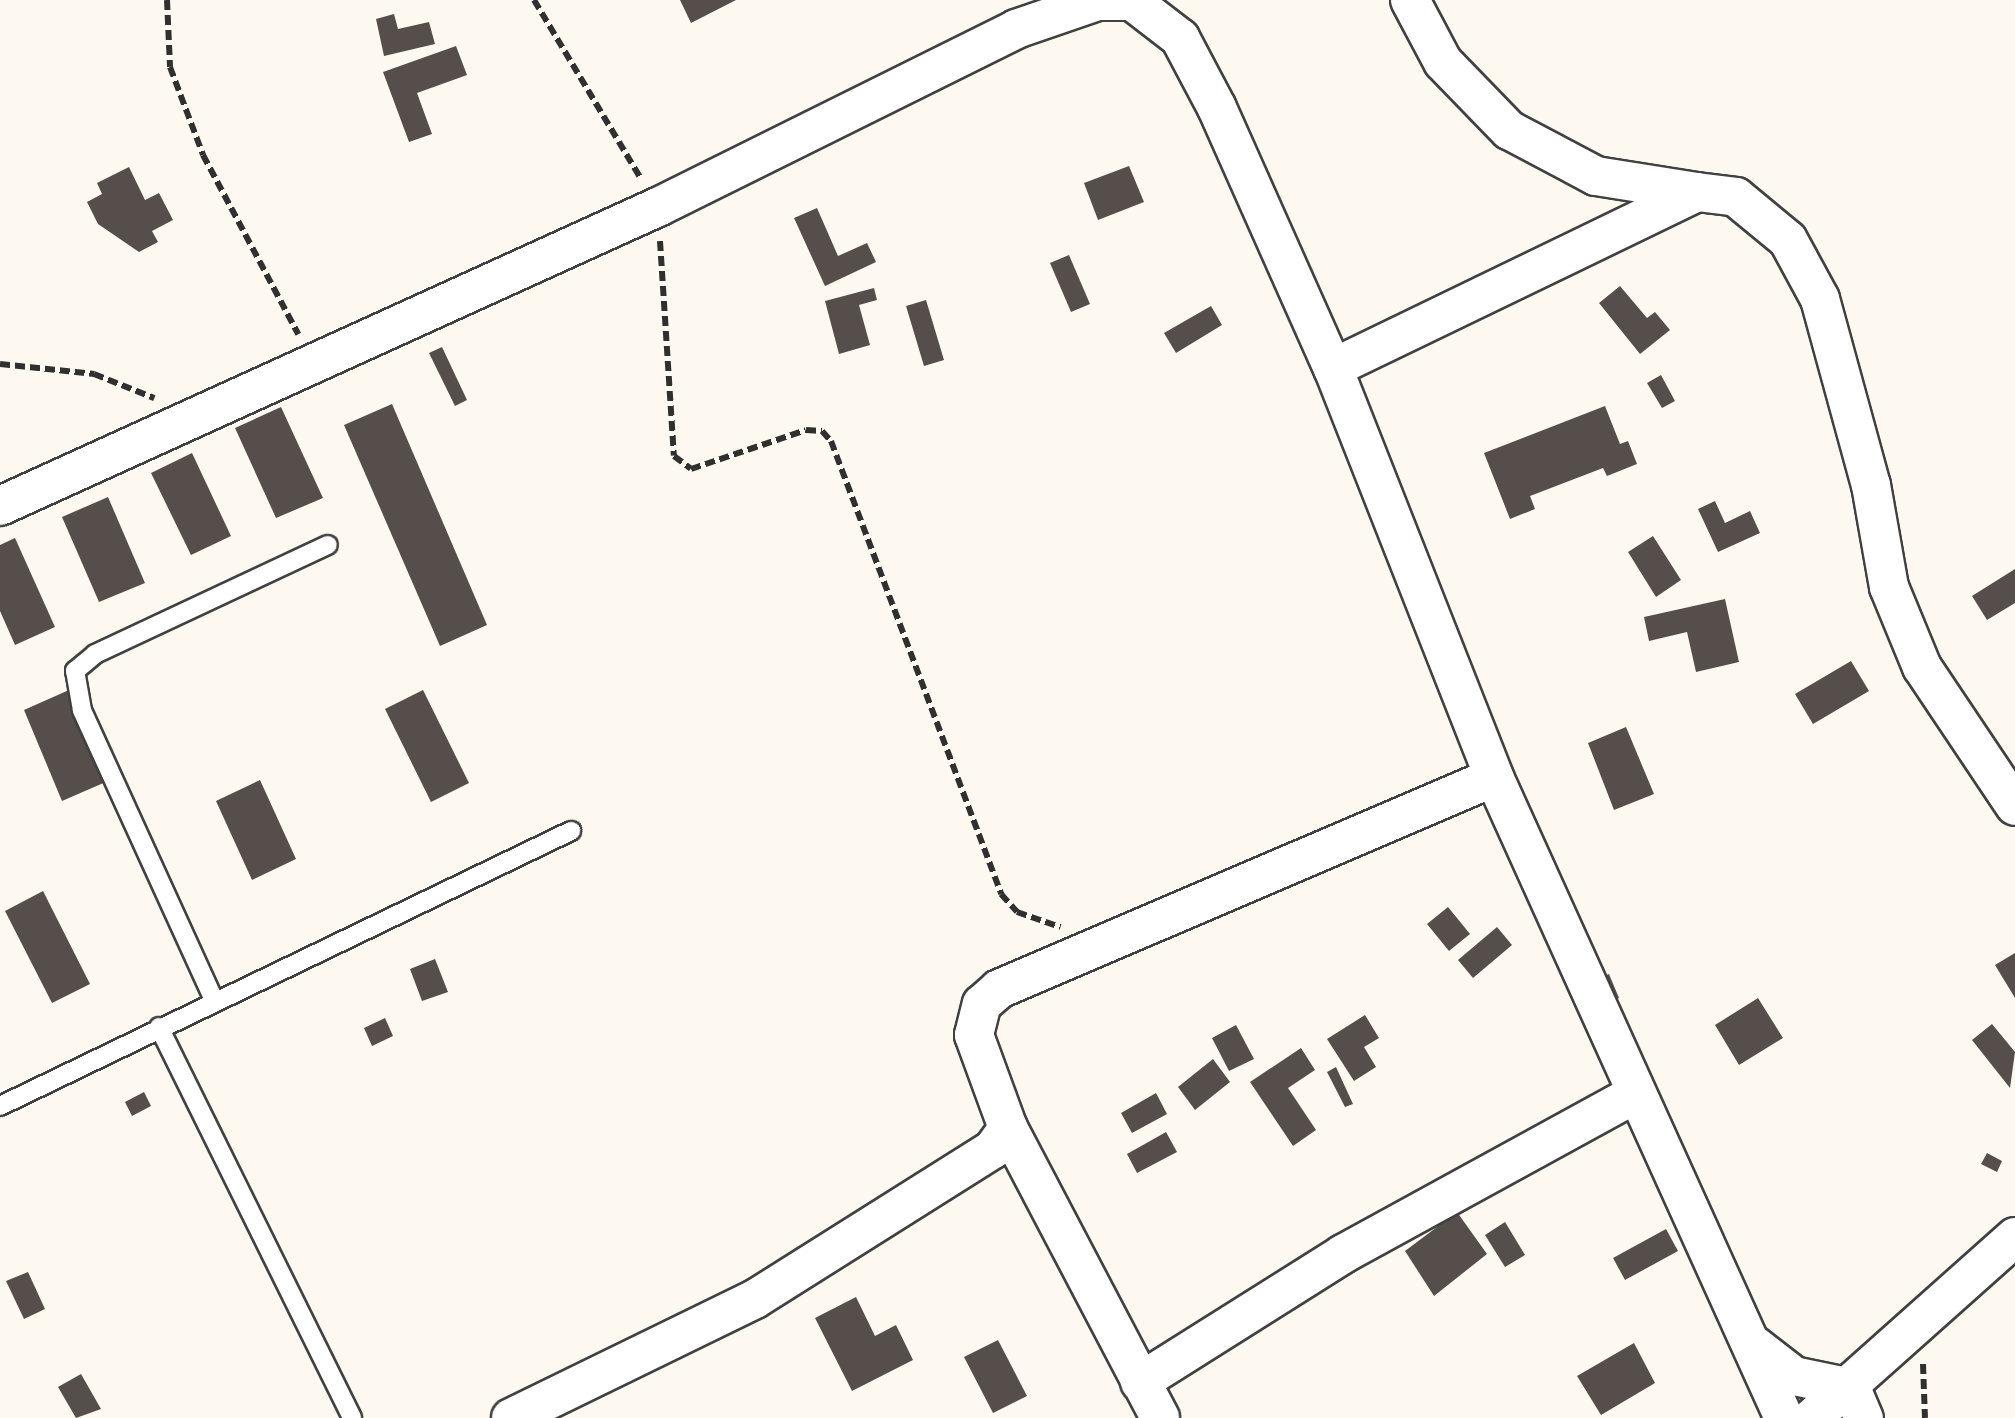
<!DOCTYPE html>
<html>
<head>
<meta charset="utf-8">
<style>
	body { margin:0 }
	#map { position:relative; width:2015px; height:1418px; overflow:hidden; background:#fef9f0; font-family:"Zilla Slab",serif }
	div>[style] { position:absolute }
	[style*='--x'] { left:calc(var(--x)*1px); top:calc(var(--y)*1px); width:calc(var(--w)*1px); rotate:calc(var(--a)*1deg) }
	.building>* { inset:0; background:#564e4b }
	.path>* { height:6px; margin-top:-3px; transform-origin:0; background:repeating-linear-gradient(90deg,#303030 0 10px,transparent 0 15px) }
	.roads { filter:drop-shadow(2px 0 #414141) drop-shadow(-2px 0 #414141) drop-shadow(0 2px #414141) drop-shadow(0 -2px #414141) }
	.service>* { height:18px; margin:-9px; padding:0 9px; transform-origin:9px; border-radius:9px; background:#fff }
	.minor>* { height:38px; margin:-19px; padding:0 19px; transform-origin:19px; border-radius:19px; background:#fff }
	span { translate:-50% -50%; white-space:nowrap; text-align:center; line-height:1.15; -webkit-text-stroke:10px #fff; paint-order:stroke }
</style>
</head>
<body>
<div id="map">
	<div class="building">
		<i style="clip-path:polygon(680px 0,736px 0,691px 23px)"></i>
		<i style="clip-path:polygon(394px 14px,398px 29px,429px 22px,435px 44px,384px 56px,376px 19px)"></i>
		<i style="clip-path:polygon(456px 46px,467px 75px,417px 93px,432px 134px,409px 142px,383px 72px)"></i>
		<i style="clip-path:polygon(1129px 166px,1144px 202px,1098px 220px,1084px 183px)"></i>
		<i style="clip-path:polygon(129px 167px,145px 200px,159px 193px,173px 220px,152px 231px,158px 242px,139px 252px,98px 224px,87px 202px,102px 194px,97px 183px)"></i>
		<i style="clip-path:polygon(817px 208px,838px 256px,867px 243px,876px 262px,825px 286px,794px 218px)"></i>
		<i style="clip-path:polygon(1069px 255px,1090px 304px,1071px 312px,1050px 263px)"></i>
		<i style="clip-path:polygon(1620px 286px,1647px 318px,1655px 312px,1670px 330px,1640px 354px,1599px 303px)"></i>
		<i style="clip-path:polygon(874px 288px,877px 300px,859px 305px,870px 345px,839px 354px,825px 301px)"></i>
		<i style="clip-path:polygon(926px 300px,944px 360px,924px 366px,906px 306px)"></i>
		<i style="clip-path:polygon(1211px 306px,1222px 325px,1176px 353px,1164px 333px)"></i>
		<i style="clip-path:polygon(442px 347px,467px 400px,455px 406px,429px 353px)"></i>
		<i style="clip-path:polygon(1661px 375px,1675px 401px,1662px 408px,1647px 383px)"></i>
		<i style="clip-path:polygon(392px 404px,487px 625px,440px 646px,344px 425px)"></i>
		<i style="clip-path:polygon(1605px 406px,1620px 444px,1628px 441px,1637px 464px,1607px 476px,1603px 468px,1530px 496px,1535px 509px,1510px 519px,1484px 453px)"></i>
		<i style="clip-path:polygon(281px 407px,323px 498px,276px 518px,235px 428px)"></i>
		<i style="clip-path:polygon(192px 453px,231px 536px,191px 555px,151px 473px)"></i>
		<i style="clip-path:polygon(108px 497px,145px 583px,99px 602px,62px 517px)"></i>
		<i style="clip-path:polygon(1715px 501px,1725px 523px,1750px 511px,1760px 533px,1718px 552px,1698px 509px)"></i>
		<i style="clip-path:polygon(1653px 536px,1681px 580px,1656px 597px,1628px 552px)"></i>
		<i style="clip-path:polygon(15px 538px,55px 627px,15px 645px,0 611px,0 545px)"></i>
		<i style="clip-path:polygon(2015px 569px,2015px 603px,1987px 620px,1972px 596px)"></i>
		<i style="clip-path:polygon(1725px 599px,1739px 662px,1696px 672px,1687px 632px,1649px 641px,1644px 617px)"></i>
		<i style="clip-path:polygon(1851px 661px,1869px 691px,1813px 724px,1795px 694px)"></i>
		<i style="clip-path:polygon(69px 690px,108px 781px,62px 801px,24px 710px)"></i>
		<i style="clip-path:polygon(423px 690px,469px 783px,431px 802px,385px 709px)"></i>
		<i style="clip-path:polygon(1626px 727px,1654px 794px,1614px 810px,1588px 743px)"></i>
		<i style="clip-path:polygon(260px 780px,296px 859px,252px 880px,216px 801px)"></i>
		<i style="clip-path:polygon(43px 891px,90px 984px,52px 1003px,5px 911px)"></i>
		<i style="clip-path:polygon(1448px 907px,1470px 934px,1449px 951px,1427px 924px)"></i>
		<i style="clip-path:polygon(1497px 927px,1512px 945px,1473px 978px,1458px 960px)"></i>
		<i style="clip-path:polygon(2015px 953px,2015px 998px,1995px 965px)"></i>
		<i style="clip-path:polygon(435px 959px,448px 992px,422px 1001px,410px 969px)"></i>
		<i style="clip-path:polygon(1609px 974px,1619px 998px,1606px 1003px,1595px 980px)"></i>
		<i style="clip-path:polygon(1758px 998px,1783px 1038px,1739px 1065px,1715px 1025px)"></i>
		<i style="clip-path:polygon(1365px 1015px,1379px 1038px,1364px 1047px,1376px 1067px,1354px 1081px,1327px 1039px)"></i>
		<i style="clip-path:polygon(385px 1018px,393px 1036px,372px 1046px,364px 1028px)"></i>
		<i style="clip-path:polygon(1992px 1024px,2015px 1052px,2010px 1088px,1972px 1040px)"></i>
		<i style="clip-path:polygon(1236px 1025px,1254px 1059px,1229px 1071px,1212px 1038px)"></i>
		<i style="clip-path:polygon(1301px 1048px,1315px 1070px,1288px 1088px,1316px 1130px,1293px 1146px,1250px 1082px)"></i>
		<i style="clip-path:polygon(1213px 1059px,1230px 1082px,1195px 1110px,1178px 1087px)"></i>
		<i style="clip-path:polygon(1336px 1067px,1353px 1104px,1345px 1107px,1327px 1072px)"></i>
		<i style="clip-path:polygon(144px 1092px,151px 1106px,132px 1116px,125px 1102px)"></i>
		<i style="clip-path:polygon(1156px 1093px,1167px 1114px,1132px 1133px,1121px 1113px)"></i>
		<i style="clip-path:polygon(1166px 1132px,1177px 1152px,1137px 1173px,1127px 1154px)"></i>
		<i style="clip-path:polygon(1987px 1153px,2002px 1161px,1997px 1172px,1981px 1164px)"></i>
		<i style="clip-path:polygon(1457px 1212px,1487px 1254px,1434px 1296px,1405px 1251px)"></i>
		<i style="clip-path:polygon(1505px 1222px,1525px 1255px,1505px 1267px,1485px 1235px)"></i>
		<i style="clip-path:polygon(1666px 1229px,1678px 1251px,1625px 1280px,1613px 1258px)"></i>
		<i style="clip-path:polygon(28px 1272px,45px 1309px,24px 1319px,6px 1281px)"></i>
		<i style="clip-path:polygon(856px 1297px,875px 1336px,896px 1325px,913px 1360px,852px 1391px,815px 1318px)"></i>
		<i style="clip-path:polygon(998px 1340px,1027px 1396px,993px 1413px,964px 1357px)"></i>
		<i style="clip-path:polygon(1634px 1343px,1655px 1383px,1601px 1415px,1577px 1376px)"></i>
		<i style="clip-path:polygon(81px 1374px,101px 1409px,76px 1418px,58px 1387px)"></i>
	</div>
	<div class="path">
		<i style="--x:167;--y:0;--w:67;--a:87.4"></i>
		<i style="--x:170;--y:67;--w:94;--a:69.4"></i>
		<i style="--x:203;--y:155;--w:203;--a:62"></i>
		<i style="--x:534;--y:0;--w:209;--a:59.1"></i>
		<i style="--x:660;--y:241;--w:215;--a:86.3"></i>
		<i style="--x:674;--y:456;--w:21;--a:37"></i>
		<i style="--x:691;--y:469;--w:121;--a:-18.7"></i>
		<i style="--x:806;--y:430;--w:16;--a:4"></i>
		<i style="--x:822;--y:431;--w:13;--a:48"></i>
		<i style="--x:831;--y:441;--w:484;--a:69.4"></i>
		<i style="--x:1001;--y:894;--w:24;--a:48"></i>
		<i style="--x:1017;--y:912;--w:46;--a:19.2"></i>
		<i style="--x:0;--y:364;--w:95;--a:6.1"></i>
		<i style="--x:94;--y:374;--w:65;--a:21.8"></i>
		<i style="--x:1923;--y:1364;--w:54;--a:87.9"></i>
	</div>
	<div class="roads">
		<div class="service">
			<i style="--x:214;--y:1000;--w:319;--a:-114.5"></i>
			<i style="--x:82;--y:710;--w:40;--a:-100"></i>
			<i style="--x:75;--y:671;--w:26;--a:-40"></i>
			<i style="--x:95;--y:654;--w:257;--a:-25.1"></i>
			<i style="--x:159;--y:1027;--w:436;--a:63.7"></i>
			<i style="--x:0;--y:1106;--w:634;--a:-25.72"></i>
		</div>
		<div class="minor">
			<i style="--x:1410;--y:0;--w:70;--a:62"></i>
			<i style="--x:1443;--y:62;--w:95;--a:45.9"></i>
			<i style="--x:1509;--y:130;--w:98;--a:27.9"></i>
			<i style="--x:1596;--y:176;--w:102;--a:9"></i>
			<i style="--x:1333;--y:368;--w:404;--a:-25.8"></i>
			<i style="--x:1697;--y:192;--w:39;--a:7"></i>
			<i style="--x:1736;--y:197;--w:67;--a:39.6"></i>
			<i style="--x:1788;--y:240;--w:67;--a:61.5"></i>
			<i style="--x:1820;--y:299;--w:193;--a:74.7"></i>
			<i style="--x:1871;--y:485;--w:104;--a:80"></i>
			<i style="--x:1889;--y:587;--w:87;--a:67.6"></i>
			<i style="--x:1922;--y:667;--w:167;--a:56.2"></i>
			<i style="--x:0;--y:506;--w:723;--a:-24.44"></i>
			<i style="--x:658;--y:207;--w:400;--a:-26.4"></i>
			<i style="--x:1016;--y:29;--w:87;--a:-18.9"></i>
			<i style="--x:1098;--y:1;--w:34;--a:0"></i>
			<i style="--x:1132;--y:1;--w:61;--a:37.6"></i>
			<i style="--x:1180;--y:38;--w:79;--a:62.1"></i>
			<i style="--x:1217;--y:108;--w:285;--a:66"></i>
			<i style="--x:1333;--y:368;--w:440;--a:68.5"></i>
			<i style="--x:1494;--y:777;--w:704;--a:65.66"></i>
			<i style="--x:1008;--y:1128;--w:327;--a:62.3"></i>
			<i style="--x:1754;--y:1345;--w:51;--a:37.8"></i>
			<i style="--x:1794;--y:1376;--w:58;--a:11.9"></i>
			<i style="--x:1851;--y:1388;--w:33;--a:67"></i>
			<i style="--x:1140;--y:1382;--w:240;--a:-32.2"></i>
			<i style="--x:1343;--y:1254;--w:331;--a:-28.7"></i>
			<i style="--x:511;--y:1418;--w:271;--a:-26"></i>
			<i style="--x:755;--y:1299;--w:281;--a:-32.2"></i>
			<i style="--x:993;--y:1149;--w:26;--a:-54"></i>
			<i style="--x:1008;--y:1128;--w:99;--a:-110.1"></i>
			<i style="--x:974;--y:1035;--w:32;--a:-76"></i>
			<i style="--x:982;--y:1004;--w:23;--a:-41"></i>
			<i style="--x:999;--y:989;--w:538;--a:-23.18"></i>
			<i style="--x:1812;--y:1418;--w:272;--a:-41.7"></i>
		</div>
	</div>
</div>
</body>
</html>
